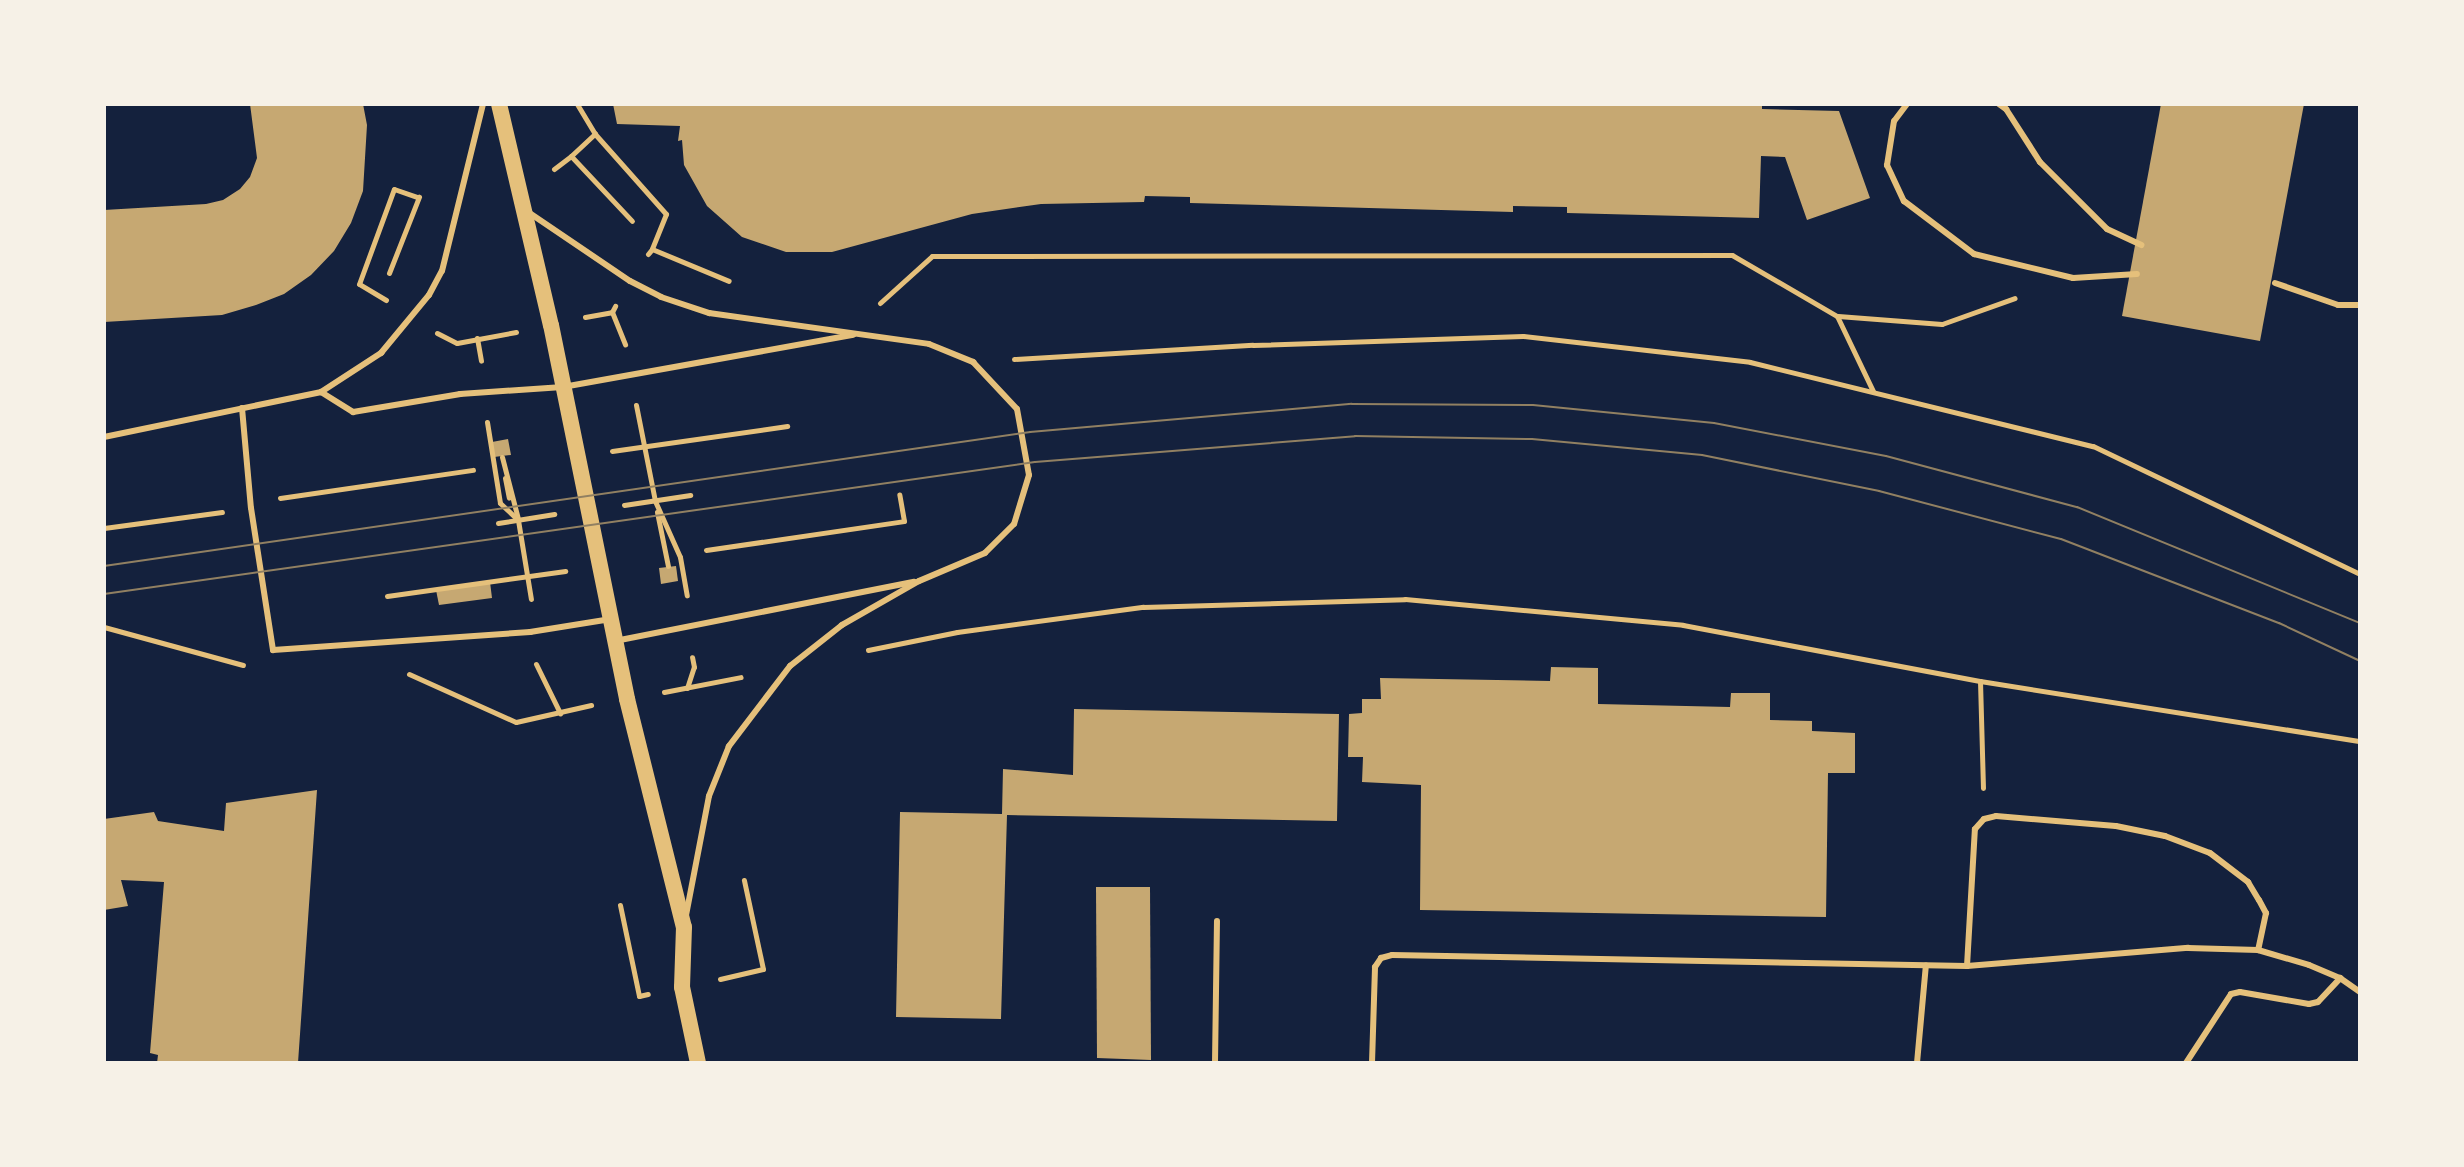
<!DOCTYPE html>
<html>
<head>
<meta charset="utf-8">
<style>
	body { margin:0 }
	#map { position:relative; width:2464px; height:1167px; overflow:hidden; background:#14213d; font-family:Figtree,sans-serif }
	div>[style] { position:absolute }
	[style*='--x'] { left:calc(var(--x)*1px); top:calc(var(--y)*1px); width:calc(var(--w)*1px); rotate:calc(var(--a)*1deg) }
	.building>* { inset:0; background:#c6a872 }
	.path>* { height:5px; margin:-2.5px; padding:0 2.5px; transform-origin:2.5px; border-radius:2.5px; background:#e5c07b }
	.service>* { height:6px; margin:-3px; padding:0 3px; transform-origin:3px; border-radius:3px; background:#e5c07b }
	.secondary>* { height:16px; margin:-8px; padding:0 8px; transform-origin:8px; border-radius:8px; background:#e5c07b }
	.tram>* { height:2px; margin:-1px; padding:0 1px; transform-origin:1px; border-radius:1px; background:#918062 }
	span { translate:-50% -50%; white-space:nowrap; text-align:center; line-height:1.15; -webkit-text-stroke:6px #f6f1e7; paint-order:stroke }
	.frame { position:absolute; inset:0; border:106px solid #f6f1e7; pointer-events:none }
</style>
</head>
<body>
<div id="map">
	<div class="building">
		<i style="clip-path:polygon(250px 104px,363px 104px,367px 125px,363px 191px,351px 223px,334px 251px,311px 275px,284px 294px,256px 305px,222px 315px,104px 322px,104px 210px,206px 204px,223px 200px,240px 189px,250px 177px,257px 158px)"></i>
		<i style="clip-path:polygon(613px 104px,1762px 104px,1762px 109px,1839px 111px,1870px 198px,1807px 220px,1785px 157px,1761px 156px,1759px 218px,1567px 213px,1567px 207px,1513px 206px,1513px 212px,1190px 203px,1190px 197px,1145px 196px,1144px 202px,1041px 204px,972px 214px,832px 252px,786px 252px,742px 237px,707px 206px,684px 165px,682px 140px,678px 141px,680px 126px,617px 124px)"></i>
		<i style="clip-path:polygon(2161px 104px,2304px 104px,2260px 341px,2122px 316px)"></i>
		<i style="clip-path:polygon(508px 439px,511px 455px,494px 457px,492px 442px)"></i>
		<i style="clip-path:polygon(676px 566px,678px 581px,661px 584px,659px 568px)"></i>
		<i style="clip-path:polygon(490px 582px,492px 598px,439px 605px,436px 590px)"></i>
		<i style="clip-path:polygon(1551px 667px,1598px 668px,1598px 704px,1730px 707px,1731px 693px,1770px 693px,1770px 720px,1812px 721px,1812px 731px,1855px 733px,1855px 773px,1828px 773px,1826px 917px,1420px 910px,1421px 785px,1362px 782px,1363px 757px,1348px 757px,1349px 714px,1362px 713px,1362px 699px,1381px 699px,1380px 678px,1550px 681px)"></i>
		<i style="clip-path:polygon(1074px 709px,1339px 714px,1337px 821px,1007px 815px,1001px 1019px,896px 1017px,900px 812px,1002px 814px,1003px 769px,1073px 775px)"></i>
		<i style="clip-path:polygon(317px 790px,298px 1063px,157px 1063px,158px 1055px,150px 1053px,164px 882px,121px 880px,128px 906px,104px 910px,104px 819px,154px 812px,158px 821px,224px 831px,226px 803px)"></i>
		<i style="clip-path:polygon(1096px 887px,1150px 887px,1151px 1060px,1097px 1058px)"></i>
	</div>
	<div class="path">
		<i style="--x:577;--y:104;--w:35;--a:59"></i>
		<i style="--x:595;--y:134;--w:107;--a:48.4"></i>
		<i style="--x:666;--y:214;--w:37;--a:112"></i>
		<i style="--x:571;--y:156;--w:33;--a:-43"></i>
		<i style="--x:554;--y:169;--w:21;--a:-37"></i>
		<i style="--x:571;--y:156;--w:89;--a:46.8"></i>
		<i style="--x:648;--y:254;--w:6;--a:-51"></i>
		<i style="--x:652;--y:249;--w:83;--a:22.6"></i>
		<i style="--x:389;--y:273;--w:82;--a:-68.5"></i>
		<i style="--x:386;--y:300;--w:31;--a:-149"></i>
		<i style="--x:359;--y:284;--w:101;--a:-69.8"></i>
		<i style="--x:394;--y:189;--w:24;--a:19"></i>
		<i style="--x:880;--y:303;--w:70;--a:-42.1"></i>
		<i style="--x:932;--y:256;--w:800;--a:-0.07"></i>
		<i style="--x:1732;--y:255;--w:121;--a:30.2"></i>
		<i style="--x:1837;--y:316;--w:83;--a:64.4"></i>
		<i style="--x:612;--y:312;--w:35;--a:68"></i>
		<i style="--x:1838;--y:316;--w:104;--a:4.4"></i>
		<i style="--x:1942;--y:324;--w:77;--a:-19.6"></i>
		<i style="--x:585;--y:317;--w:27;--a:-10"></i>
		<i style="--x:612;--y:312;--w:7;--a:-63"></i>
		<i style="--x:437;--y:333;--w:22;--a:27"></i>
		<i style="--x:457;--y:343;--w:60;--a:-10.6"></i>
		<i style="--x:477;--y:338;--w:23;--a:80"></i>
		<i style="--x:1014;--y:359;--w:239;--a:-3.4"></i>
		<i style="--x:1253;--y:345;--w:270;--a:-1.9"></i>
		<i style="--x:1523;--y:336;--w:228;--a:6.5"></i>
		<i style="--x:1750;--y:362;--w:353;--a:13.8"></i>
		<i style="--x:2093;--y:446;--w:296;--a:25.6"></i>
		<i style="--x:636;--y:405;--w:98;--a:78.8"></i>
		<i style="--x:655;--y:501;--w:61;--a:65.9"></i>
		<i style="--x:680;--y:557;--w:39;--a:80"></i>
		<i style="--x:487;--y:422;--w:82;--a:80.9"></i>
		<i style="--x:500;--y:503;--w:25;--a:43"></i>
		<i style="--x:518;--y:520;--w:80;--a:80.7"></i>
		<i style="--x:612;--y:451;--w:177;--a:-8.1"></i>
		<i style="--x:502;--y:457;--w:64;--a:75.5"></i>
		<i style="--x:505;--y:478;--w:20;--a:79"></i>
		<i style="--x:280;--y:498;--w:195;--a:-8.3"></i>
		<i style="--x:624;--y:505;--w:67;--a:-8.6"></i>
		<i style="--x:657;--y:512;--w:55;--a:78.5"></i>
		<i style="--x:498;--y:523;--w:57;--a:-9.1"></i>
		<i style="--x:104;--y:528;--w:119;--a:-7.7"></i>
		<i style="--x:706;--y:550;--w:200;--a:-8.3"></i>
		<i style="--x:904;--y:521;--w:27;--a:-100"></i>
		<i style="--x:387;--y:596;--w:180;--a:-8"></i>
		<i style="--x:104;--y:627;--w:144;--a:15.3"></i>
		<i style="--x:868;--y:650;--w:91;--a:-11.4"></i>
		<i style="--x:957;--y:632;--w:188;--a:-7.7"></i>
		<i style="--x:1143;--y:607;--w:262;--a:-1.7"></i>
		<i style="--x:1405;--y:599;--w:279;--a:5.3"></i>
		<i style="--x:1683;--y:625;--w:302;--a:10.7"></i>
		<i style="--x:1980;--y:681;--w:385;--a:9"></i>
		<i style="--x:536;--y:664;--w:55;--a:63.9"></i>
		<i style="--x:409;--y:674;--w:117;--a:24.2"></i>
		<i style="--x:516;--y:722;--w:77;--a:-12.8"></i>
		<i style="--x:1980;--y:681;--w:107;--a:88.4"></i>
		<i style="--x:687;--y:688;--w:22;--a:-72"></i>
		<i style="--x:694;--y:667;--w:10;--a:-101"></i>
		<i style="--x:664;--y:692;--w:78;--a:-11"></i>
		<i style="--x:620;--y:905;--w:93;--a:78.2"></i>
		<i style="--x:639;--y:996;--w:9;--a:-13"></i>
		<i style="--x:720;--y:979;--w:44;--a:-13.1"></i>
		<i style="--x:763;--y:969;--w:91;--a:-102.1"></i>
	</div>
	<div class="service">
		<i style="--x:1907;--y:104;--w:21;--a:127"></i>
		<i style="--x:1894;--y:121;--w:45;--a:99"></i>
		<i style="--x:1887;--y:165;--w:40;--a:65"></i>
		<i style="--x:1904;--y:201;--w:88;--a:37.1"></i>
		<i style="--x:1974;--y:254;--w:102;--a:13.6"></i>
		<i style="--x:2073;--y:278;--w:64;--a:-3.6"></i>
		<i style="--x:1999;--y:104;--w:9;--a:36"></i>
		<i style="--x:2006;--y:109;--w:63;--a:57.3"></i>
		<i style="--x:2040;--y:162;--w:95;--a:45"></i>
		<i style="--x:2107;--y:229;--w:38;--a:25"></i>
		<i style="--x:528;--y:212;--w:123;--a:34.1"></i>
		<i style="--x:630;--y:281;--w:35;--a:27"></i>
		<i style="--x:661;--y:297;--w:51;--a:18.4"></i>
		<i style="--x:709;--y:313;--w:222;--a:8"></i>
		<i style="--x:929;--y:344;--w:48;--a:22.2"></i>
		<i style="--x:973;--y:362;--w:64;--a:46.9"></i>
		<i style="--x:1017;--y:409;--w:67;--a:79.7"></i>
		<i style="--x:1029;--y:475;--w:51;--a:107"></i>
		<i style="--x:1014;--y:524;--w:41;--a:135"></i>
		<i style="--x:985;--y:553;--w:72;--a:157"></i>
		<i style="--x:919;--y:581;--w:89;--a:150.3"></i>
		<i style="--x:842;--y:625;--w:66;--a:141.7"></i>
		<i style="--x:790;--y:666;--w:101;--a:127.3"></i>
		<i style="--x:729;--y:746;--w:54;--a:111.8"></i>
		<i style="--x:709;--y:796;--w:122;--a:100.9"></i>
		<i style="--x:2275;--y:283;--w:67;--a:19.2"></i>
		<i style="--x:2338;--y:305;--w:22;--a:0"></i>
		<i style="--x:321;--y:392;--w:38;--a:32"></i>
		<i style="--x:353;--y:412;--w:109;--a:-9.5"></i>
		<i style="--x:460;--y:394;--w:103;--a:-3.9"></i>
		<i style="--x:563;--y:387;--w:295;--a:-10.2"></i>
		<i style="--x:242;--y:408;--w:100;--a:84.9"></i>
		<i style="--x:251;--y:508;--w:144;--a:81.2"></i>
		<i style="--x:273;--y:650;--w:258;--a:-4"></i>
		<i style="--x:530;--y:632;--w:82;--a:-9.1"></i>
		<i style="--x:104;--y:437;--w:222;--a:-11.7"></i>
		<i style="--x:321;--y:392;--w:72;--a:-33"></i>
		<i style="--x:381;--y:353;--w:75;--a:-50.4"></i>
		<i style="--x:429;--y:295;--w:27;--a:-62"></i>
		<i style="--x:442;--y:271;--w:172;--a:-76.2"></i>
		<i style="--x:615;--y:641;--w:305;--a:-11.2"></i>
		<i style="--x:1967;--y:966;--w:137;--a:-86.7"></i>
		<i style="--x:1975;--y:829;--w:13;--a:-48"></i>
		<i style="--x:1984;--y:819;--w:12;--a:-14"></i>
		<i style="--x:1996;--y:816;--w:120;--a:4.8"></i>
		<i style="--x:2116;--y:826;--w:50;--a:11.5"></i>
		<i style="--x:2165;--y:836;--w:48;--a:20.7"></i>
		<i style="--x:2210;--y:853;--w:48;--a:37.3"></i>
		<i style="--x:2248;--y:882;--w:21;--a:59"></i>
		<i style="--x:2259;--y:900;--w:15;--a:62"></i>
		<i style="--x:2266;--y:913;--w:38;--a:102"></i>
		<i style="--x:1215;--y:1063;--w:142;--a:-89.2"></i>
		<i style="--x:1372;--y:1063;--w:96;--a:-88.2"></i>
		<i style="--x:1375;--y:967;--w:11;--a:-56"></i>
		<i style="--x:1381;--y:958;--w:11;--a:-15"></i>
		<i style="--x:1392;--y:955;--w:575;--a:1.1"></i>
		<i style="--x:1967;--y:966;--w:222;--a:-4.7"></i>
		<i style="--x:2188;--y:948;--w:70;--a:1.6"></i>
		<i style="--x:2258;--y:950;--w:53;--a:16.4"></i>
		<i style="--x:2309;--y:965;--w:34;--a:23"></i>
		<i style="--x:2340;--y:978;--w:24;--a:35"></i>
		<i style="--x:1917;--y:1063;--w:98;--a:-84.8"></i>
		<i style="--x:2186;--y:1063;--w:82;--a:-56.9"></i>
		<i style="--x:2231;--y:994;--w:9;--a:-13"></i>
		<i style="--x:2240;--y:992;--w:70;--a:9.9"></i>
		<i style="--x:2309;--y:1004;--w:9;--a:-13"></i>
		<i style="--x:2318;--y:1002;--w:33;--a:-47"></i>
	</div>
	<div class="secondary">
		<i style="--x:499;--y:104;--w:227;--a:76.8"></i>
		<i style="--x:551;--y:325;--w:382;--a:78.5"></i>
		<i style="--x:627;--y:699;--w:235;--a:76"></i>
		<i style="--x:684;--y:927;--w:60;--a:91.9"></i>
		<i style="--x:682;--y:987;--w:78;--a:78.1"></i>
	</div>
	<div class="tram">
		<i style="--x:104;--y:566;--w:936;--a:-8.23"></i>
		<i style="--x:1030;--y:432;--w:323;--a:-5"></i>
		<i style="--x:1352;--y:404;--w:181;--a:0.3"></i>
		<i style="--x:1533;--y:405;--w:182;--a:5.7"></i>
		<i style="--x:1714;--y:423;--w:175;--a:10.9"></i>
		<i style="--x:1886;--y:456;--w:198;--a:15"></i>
		<i style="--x:2077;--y:507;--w:306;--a:22.3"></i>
		<i style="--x:104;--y:594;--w:940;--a:-8.07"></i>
		<i style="--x:1035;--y:462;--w:321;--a:-4.6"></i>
		<i style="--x:1355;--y:436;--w:177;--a:1"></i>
		<i style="--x:1532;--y:439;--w:171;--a:5.4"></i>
		<i style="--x:1702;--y:455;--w:181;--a:11.5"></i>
		<i style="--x:1879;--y:491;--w:188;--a:14.8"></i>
		<i style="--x:2061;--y:539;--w:234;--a:21.1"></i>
		<i style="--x:2279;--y:623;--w:89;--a:25.1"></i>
	</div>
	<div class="frame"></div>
</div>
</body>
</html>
